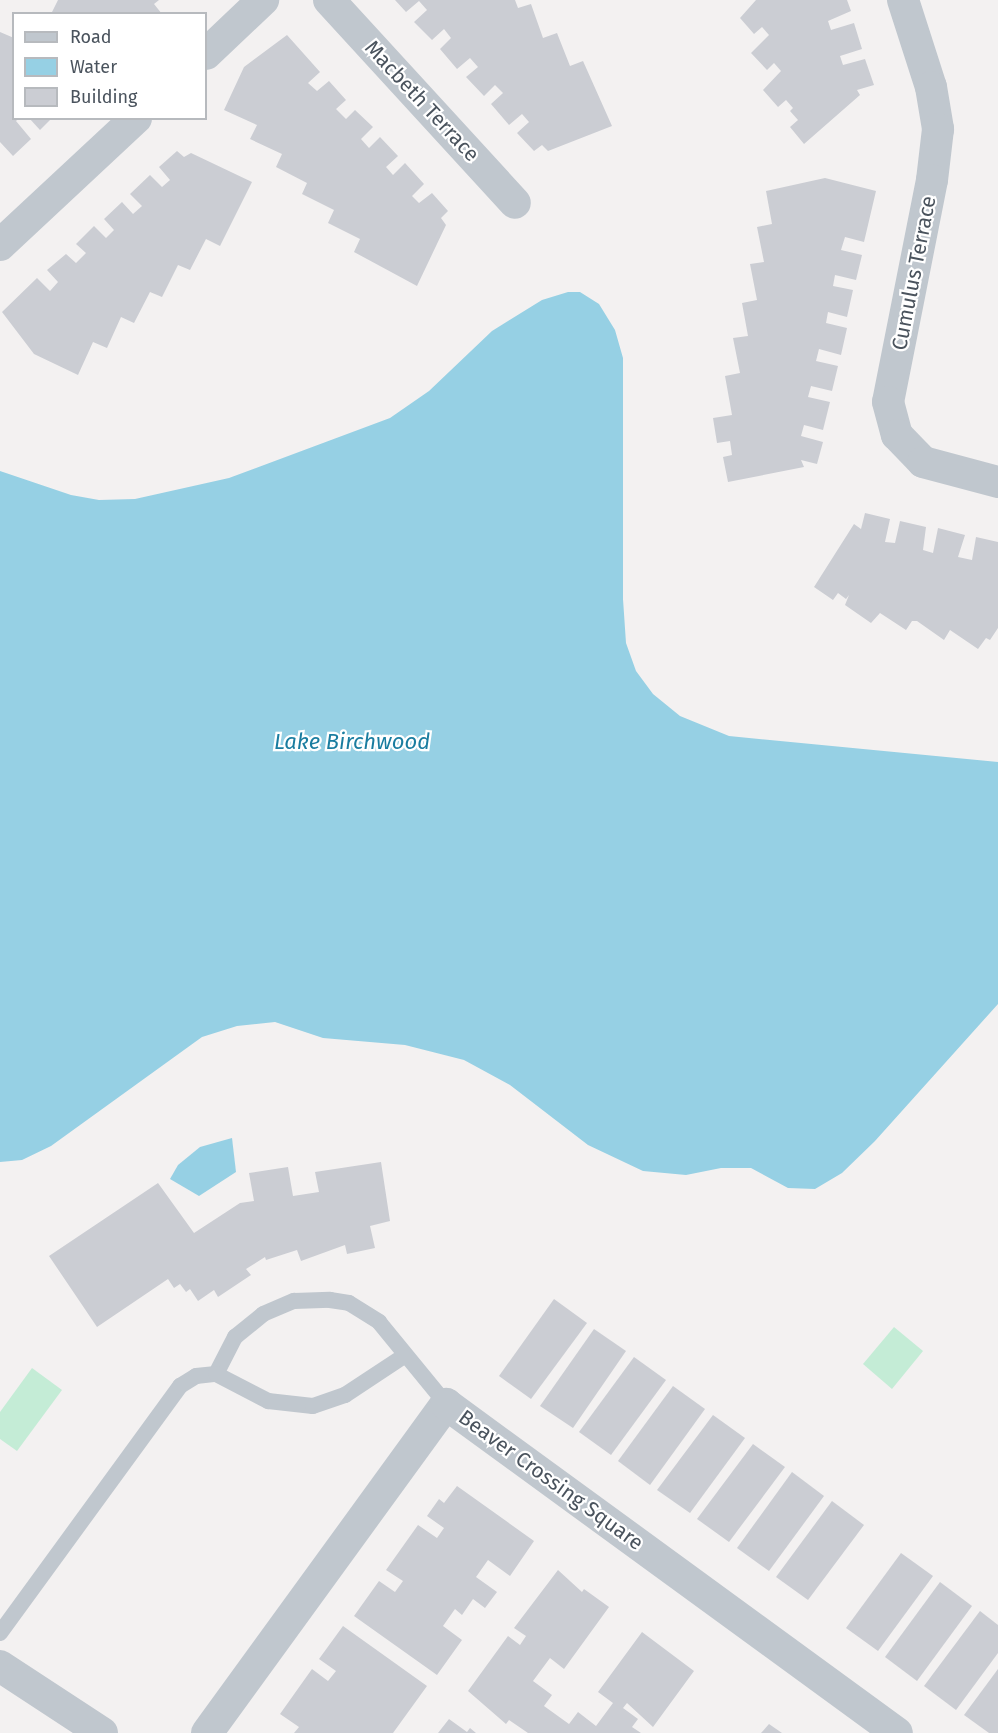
<!DOCTYPE html>
<html>
<head>
<meta charset="utf-8">
<style>
	body { margin:0 }
	#map { position:relative; width:998px; height:1733px; overflow:hidden; background:#f3f1f1; font-family:"Fira Sans",sans-serif }
	div>[style] { position:absolute }
	[style*='--x'] { left:calc(var(--x)*1px); top:calc(var(--y)*1px); width:calc(var(--w)*1px); rotate:calc(var(--a)*1deg) }
	.green>* { inset:0; background:#c4ecd6 }
	.water>* { inset:0; background:#96d0e4 }
	.building>* { inset:0; background:#cbcdd3 }
	.lane>* { height:16px; margin:-8px; padding:0 8px; transform-origin:8px; border-radius:8px; background:#c0c7ce }
	.street>* { height:32px; margin:-16px; padding:0 16px; transform-origin:16px; border-radius:16px; background:#c0c7ce }
	span { translate:-50% -50%; white-space:nowrap; text-align:center; line-height:1.15; -webkit-text-stroke:4.5px #fff; paint-order:stroke }
	.street-label { font-size:21px; color:#4a535d }
	.water-label { font-size:22px; color:#1a7da0; font-style:italic }
	.legend { position:absolute; left:12px; top:12px; width:195px; height:108px; box-sizing:border-box; background:#fff; border:2px solid #b7babe; margin:0; padding:8px 10px; list-style:none; font-size:18px; color:#4a535d }
	.legend li { display:flex; align-items:center; gap:12px; height:30px }
	.legend b { width:30px; border:2px solid #b7babe }
</style>
</head>
<body>
<div id="map">
	<div class="green">
		<i style="clip-path:polygon(894px 1327px,923px 1351px,892px 1389px,863px 1364px)"></i>
		<i style="clip-path:polygon(32px 1368px,62px 1390px,17px 1451px,0 1439px,0 1412px)"></i>
	</div>
	<div class="water">
		<i style="clip-path:polygon(568px 292px,580px 292px,599px 304px,615px 330px,623px 358px,623px 599px,626px 643px,636px 671px,653px 694px,680px 716px,729px 736px,998px 762px,998px 1004px,875px 1141px,842px 1173px,815px 1189px,788px 1188px,751px 1168px,721px 1168px,686px 1175px,643px 1171px,588px 1145px,510px 1085px,464px 1060px,405px 1045px,323px 1038px,275px 1022px,237px 1026px,202px 1037px,51px 1146px,22px 1160px,0 1162px,0 471px,71px 495px,99px 500px,135px 499px,229px 478px,390px 418px,429px 391px,492px 331px,542px 300px)"></i>
		<i style="clip-path:polygon(232px 1138px,236px 1172px,199px 1196px,170px 1179px,178px 1165px,200px 1147px)"></i>
	</div>
	<div class="building">
		<i style="clip-path:polygon(58px 0,159px 0,154px 4px,162px 14px,51px 14px)"></i>
		<i style="clip-path:polygon(395px 0,515px 0,518px 8px,531px 4px,543px 38px,557px 33px,570px 66px,583px 61px,612px 126px,548px 151px,542px 145px,534px 151px,517px 133px,529px 122px,522px 114px,509px 125px,491px 104px,503px 93px,495px 85px,484px 96px,466px 77px,478px 67px,470px 58px,457px 69px,440px 49px,451px 38px,444px 29px,432px 40px,414px 22px,427px 10px,419px 1px,406px 12px)"></i>
		<i style="clip-path:polygon(756px 0,847px 0,851px 11px,828px 21px,831px 30px,854px 23px,862px 49px,840px 56px,843px 65px,865px 59px,874px 85px,857px 90px,860px 95px,804px 144px,790px 127px,798px 120px,790px 111px,793px 108px,786px 100px,778px 107px,763px 90px,781px 71px,774px 63px,767px 70px,751px 53px,769px 35px,762px 27px,754px 34px,740px 18px)"></i>
		<i style="clip-path:polygon(0 32px,14px 38px,14px 118px,19px 118px,16px 121px,31px 139px,13px 156px,0 142px)"></i>
		<i style="clip-path:polygon(287px 35px,320px 72px,308px 83px,317px 91px,329px 81px,346px 100px,336px 109px,346px 119px,355px 110px,373px 127px,361px 139px,369px 148px,380px 137px,398px 156px,386px 167px,393px 175px,405px 163px,424px 184px,412px 196px,419px 203px,432px 193px,448px 211px,441px 218px,446px 225px,417px 286px,354px 252px,360px 239px,328px 223px,334px 210px,302px 194px,307px 183px,276px 167px,282px 154px,250px 139px,257px 125px,224px 110px,244px 67px)"></i>
		<i style="clip-path:polygon(29px 118px,52px 118px,40px 130px)"></i>
		<i style="clip-path:polygon(177px 151px,184px 157px,191px 153px,252px 182px,220px 246px,206px 239px,190px 270px,178px 265px,162px 297px,150px 292px,134px 323px,121px 317px,107px 348px,93px 342px,78px 375px,34px 354px,2px 312px,37px 278px,50px 291px,58px 282px,47px 270px,66px 254px,76px 263px,86px 253px,76px 244px,94px 226px,106px 238px,114px 230px,104px 219px,122px 202px,133px 214px,142px 206px,130px 194px,150px 175px,162px 187px,170px 180px,159px 167px)"></i>
		<i style="clip-path:polygon(825px 178px,876px 191px,864px 242px,845px 237px,841px 250px,862px 255px,856px 280px,835px 275px,833px 286px,853px 290px,847px 317px,828px 312px,826px 323px,847px 328px,841px 355px,819px 349px,816px 361px,838px 366px,832px 391px,811px 386px,808px 397px,830px 402px,823px 430px,804px 425px,801px 436px,823px 442px,817px 464px,801px 460px,804px 467px,728px 482px,723px 457px,732px 455px,730px 441px,717px 443px,713px 418px,732px 415px,725px 376px,740px 373px,733px 338px,748px 336px,742px 303px,757px 300px,750px 264px,764px 262px,757px 227px,772px 224px,766px 191px)"></i>
		<i style="clip-path:polygon(865px 513px,890px 519px,885px 542px,895px 543px,900px 521px,926px 527px,923px 550px,933px 553px,938px 528px,965px 535px,958px 557px,972px 560px,976px 537px,998px 542px,998px 628px,990px 640px,986px 638px,978px 649px,950px 630px,944px 640px,917px 621px,912px 621px,906px 630px,880px 613px,871px 623px,845px 605px,849px 595px,846px 599px,838px 593px,833px 600px,814px 587px,854px 524px,861px 529px)"></i>
		<i style="clip-path:polygon(381px 1162px,390px 1221px,370px 1226px,375px 1248px,347px 1254px,345px 1245px,301px 1261px,297px 1250px,266px 1260px,265px 1257px,246px 1269px,251px 1275px,218px 1297px,214px 1290px,198px 1301px,190px 1289px,186px 1292px,180px 1284px,174px 1288px,168px 1279px,97px 1327px,49px 1256px,158px 1183px,194px 1233px,240px 1203px,254px 1201px,249px 1173px,288px 1167px,293px 1196px,319px 1192px,315px 1172px)"></i>
		<i style="clip-path:polygon(554px 1299px,587px 1323px,531px 1399px,499px 1376px)"></i>
		<i style="clip-path:polygon(594px 1329px,626px 1351px,573px 1428px,540px 1406px)"></i>
		<i style="clip-path:polygon(634px 1357px,666px 1380px,611px 1455px,579px 1432px)"></i>
		<i style="clip-path:polygon(673px 1386px,705px 1409px,650px 1485px,618px 1461px)"></i>
		<i style="clip-path:polygon(713px 1415px,745px 1438px,690px 1513px,657px 1490px)"></i>
		<i style="clip-path:polygon(753px 1444px,785px 1467px,729px 1542px,697px 1519px)"></i>
		<i style="clip-path:polygon(792px 1472px,824px 1496px,769px 1571px,737px 1548px)"></i>
		<i style="clip-path:polygon(457px 1486px,534px 1541px,510px 1576px,488px 1560px,476px 1577px,497px 1592px,485px 1608px,473px 1599px,462px 1615px,455px 1609px,443px 1626px,462px 1640px,437px 1675px,354px 1616px,379px 1581px,395px 1592px,403px 1581px,386px 1570px,418px 1525px,437px 1538px,444px 1528px,427px 1516px,439px 1499px,444px 1503px)"></i>
		<i style="clip-path:polygon(832px 1501px,864px 1525px,808px 1600px,776px 1577px)"></i>
		<i style="clip-path:polygon(901px 1553px,933px 1576px,878px 1651px,846px 1628px)"></i>
		<i style="clip-path:polygon(558px 1570px,582px 1592px,584px 1589px,609px 1607px,564px 1669px,550px 1658px,533px 1681px,552px 1695px,544px 1706px,569px 1724px,578px 1712px,596px 1726px,613px 1703px,598px 1692px,642px 1632px,694px 1671px,653px 1727px,627px 1703px,623px 1708px,638px 1719px,632px 1727px,641px 1733px,528px 1733px,509px 1720px,506px 1724px,468px 1691px,508px 1636px,520px 1645px,526px 1636px,514px 1628px)"></i>
		<i style="clip-path:polygon(940px 1582px,972px 1606px,917px 1681px,885px 1657px)"></i>
		<i style="clip-path:polygon(980px 1611px,998px 1625px,998px 1653px,956px 1710px,924px 1686px)"></i>
		<i style="clip-path:polygon(343px 1626px,427px 1686px,393px 1733px,294px 1733px,299px 1727px,280px 1714px,312px 1669px,328px 1681px,336px 1671px,319px 1659px)"></i>
		<i style="clip-path:polygon(998px 1669px,998px 1733px,989px 1733px,964px 1715px)"></i>
		<i style="clip-path:polygon(449px 1719px,467px 1732px,470px 1728px,476px 1733px,438px 1733px)"></i>
		<i style="clip-path:polygon(769px 1724px,782px 1733px,761px 1733px)"></i>
	</div>
	<div class="lane">
		<i style="--x:216;--y:1374;--w:42;--a:-62.8"></i>
		<i style="--x:235;--y:1337;--w:36;--a:-39"></i>
		<i style="--x:263;--y:1314;--w:34;--a:-23"></i>
		<i style="--x:294;--y:1301;--w:36;--a:-2"></i>
		<i style="--x:330;--y:1300;--w:19;--a:9"></i>
		<i style="--x:349;--y:1303;--w:36;--a:32"></i>
		<i style="--x:379;--y:1322;--w:106;--a:50.7"></i>
		<i style="--x:0;--y:1633;--w:306;--a:-53.9"></i>
		<i style="--x:180;--y:1386;--w:19;--a:-32"></i>
		<i style="--x:196;--y:1376;--w:20;--a:-6"></i>
		<i style="--x:216;--y:1374;--w:59;--a:27.4"></i>
		<i style="--x:268;--y:1401;--w:45;--a:6.3"></i>
		<i style="--x:313;--y:1406;--w:34;--a:-19"></i>
		<i style="--x:345;--y:1395;--w:71;--a:-33.5"></i>
	</div>
	<div class="street">
		<i style="--x:329;--y:0;--w:275;--a:47.5"></i>
		<i style="--x:903;--y:0;--w:91;--a:72.2"></i>
		<i style="--x:931;--y:87;--w:43;--a:80.5"></i>
		<i style="--x:938;--y:129;--w:51;--a:96.7"></i>
		<i style="--x:932;--y:180;--w:226;--a:101.2"></i>
		<i style="--x:888;--y:402;--w:34;--a:75"></i>
		<i style="--x:897;--y:435;--w:37;--a:46"></i>
		<i style="--x:923;--y:462;--w:78;--a:14.9"></i>
		<i style="--x:206;--y:54;--w:79;--a:-43.5"></i>
		<i style="--x:0;--y:245;--w:186;--a:-43"></i>
		<i style="--x:0;--y:1666;--w:122;--a:33.3"></i>
		<i style="--x:207;--y:1733;--w:407;--a:-54"></i>
		<i style="--x:446;--y:1404;--w:558;--a:36.11"></i>
	</div>
	<div class="street-label">
		<span style="left:422px;top:101px;rotate:47deg">Macbeth Terrace</span>
		<span style="left:914px;top:273px;rotate:-79deg">Cumulus Terrace</span>
		<span style="left:551px;top:1480px;rotate:36deg">Beaver Crossing Square</span>
	</div>
	<div class="water-label">
		<span style="left:352px;top:742px">Lake Birchwood</span>
	</div>
	<ul class="legend">
	<li><b style="height:8px;background:#c0c7ce"></b>Road</li>
	<li><b style="height:16px;background:#96d0e4"></b>Water</li>
	<li><b style="height:16px;background:#cbcdd3"></b>Building</li>
	</ul>
</div>
</body>
</html>
